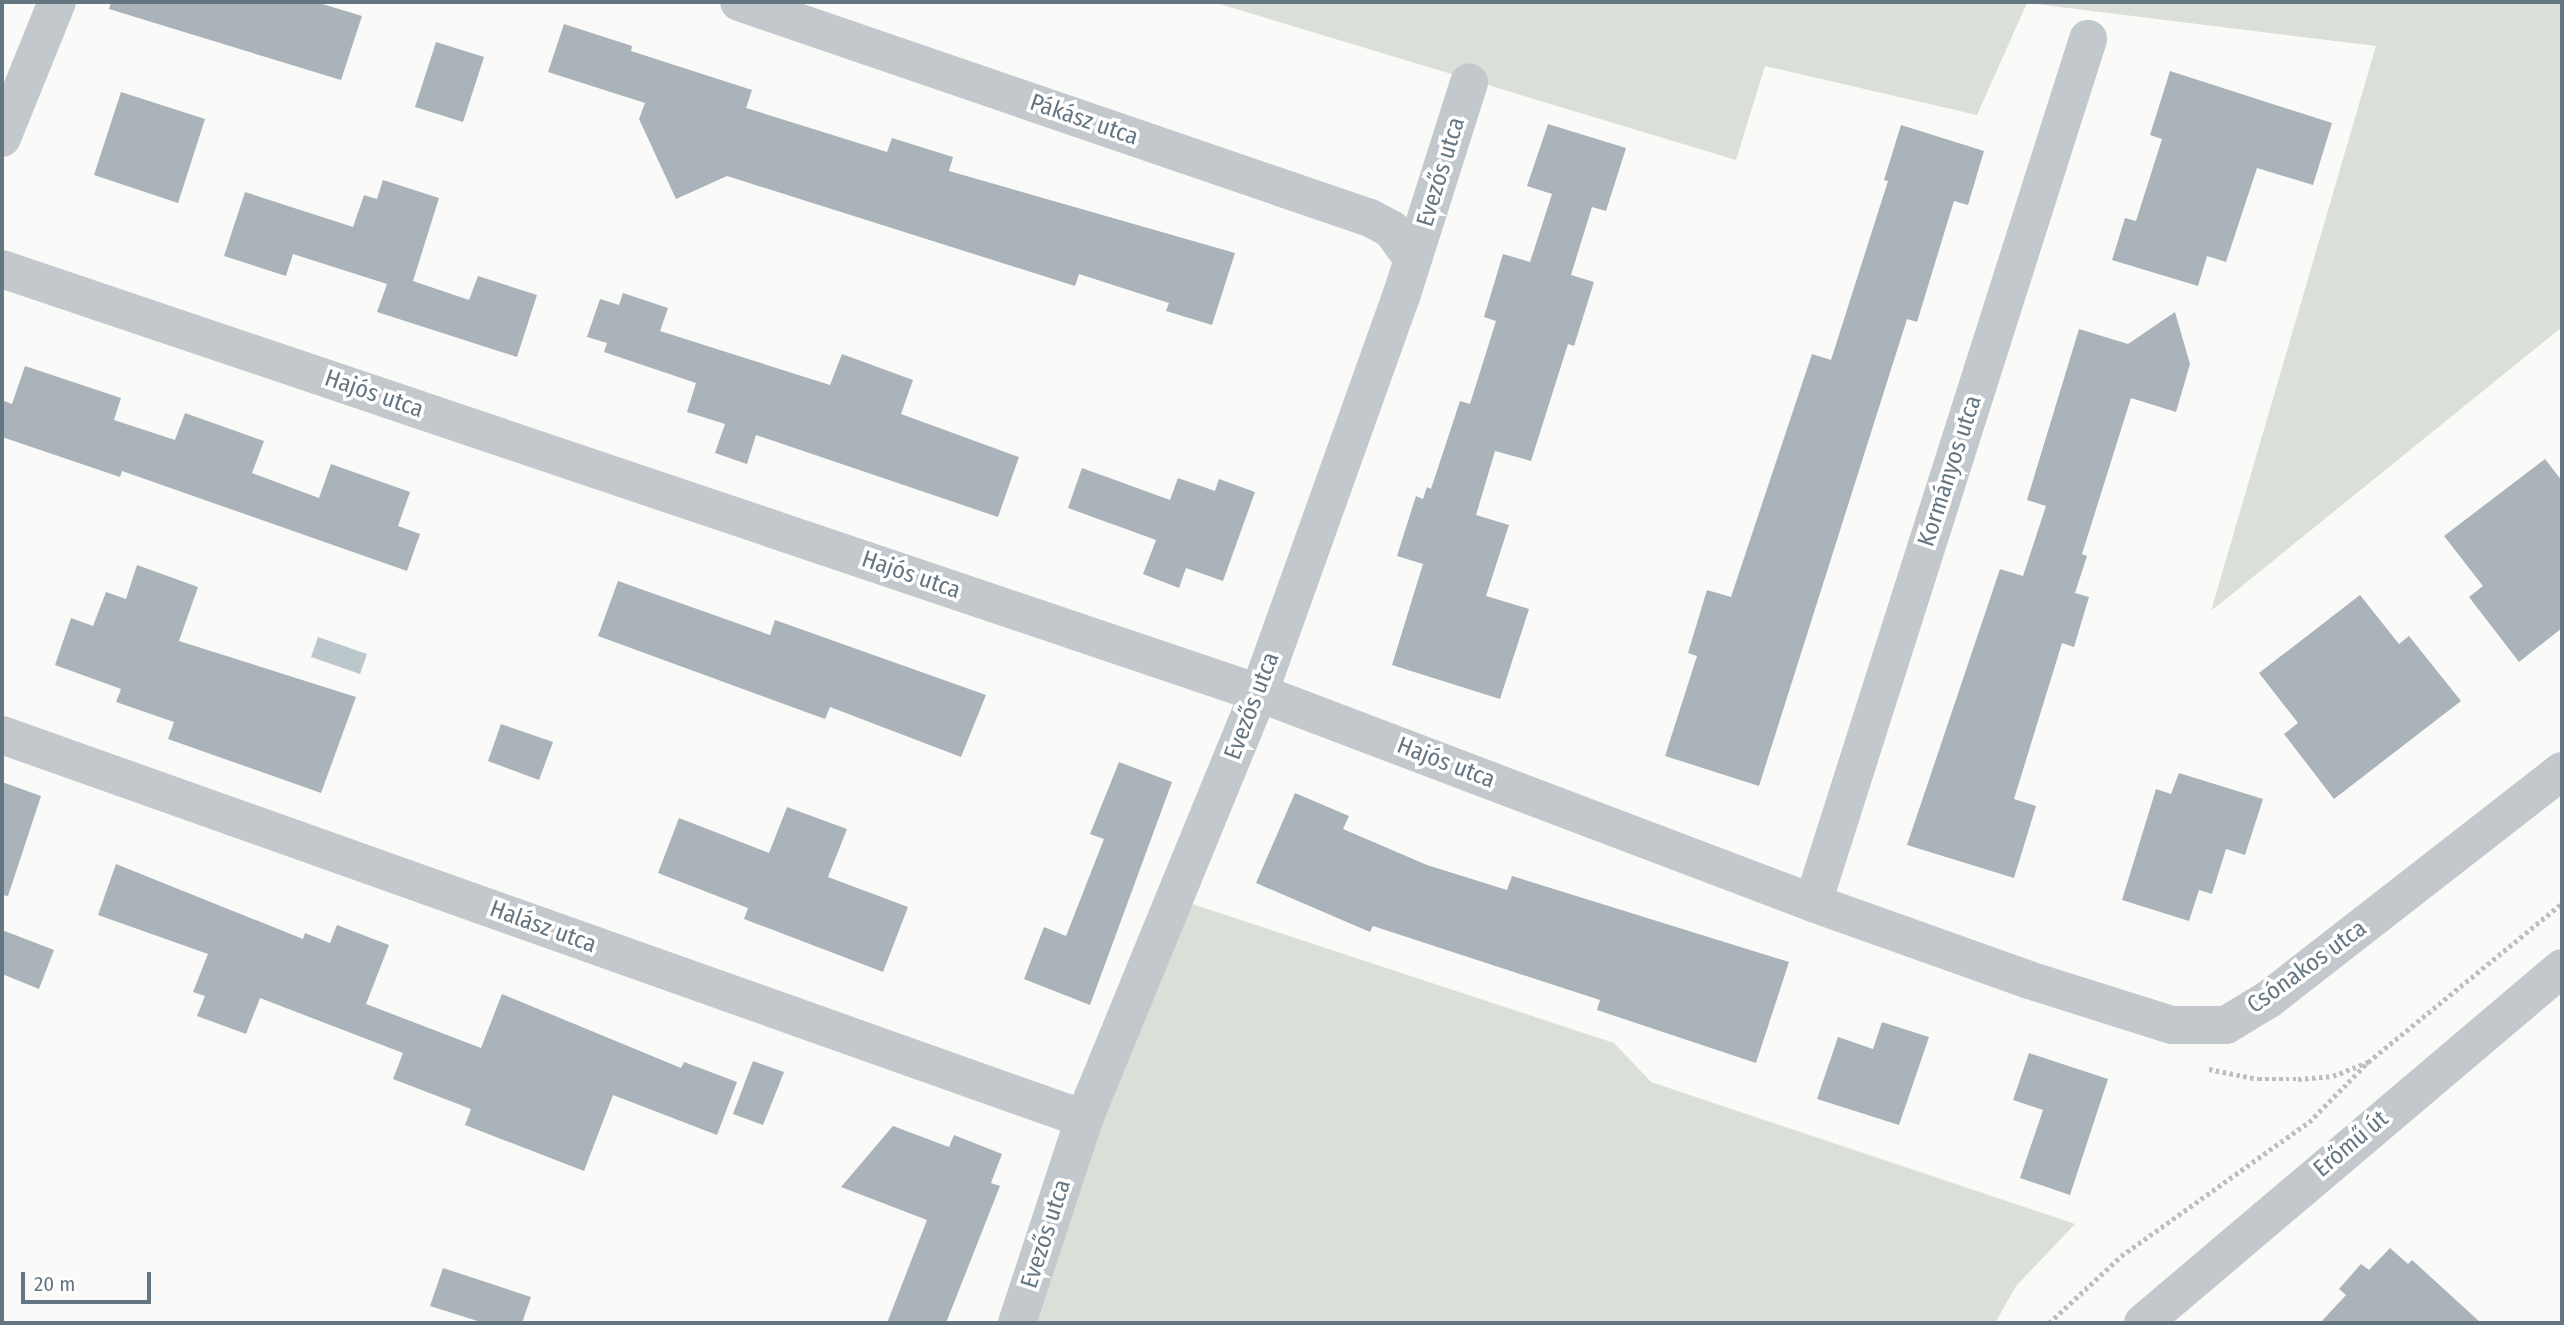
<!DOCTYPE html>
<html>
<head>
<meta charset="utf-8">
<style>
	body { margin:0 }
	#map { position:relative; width:2564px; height:1325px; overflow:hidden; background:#fafaf8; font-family:"Fira Sans Condensed",sans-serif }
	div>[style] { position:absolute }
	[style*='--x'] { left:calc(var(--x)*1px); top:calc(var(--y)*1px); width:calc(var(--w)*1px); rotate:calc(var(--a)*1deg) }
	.green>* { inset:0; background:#dadfd7 }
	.water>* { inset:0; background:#bbc7cb }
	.building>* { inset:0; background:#aab3b9 }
	.path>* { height:4.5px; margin-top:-2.25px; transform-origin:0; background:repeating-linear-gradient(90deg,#bbbfc2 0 3.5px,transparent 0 7px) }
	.minor>* { height:38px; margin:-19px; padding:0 19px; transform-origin:19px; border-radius:19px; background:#c3c8cc }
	span { translate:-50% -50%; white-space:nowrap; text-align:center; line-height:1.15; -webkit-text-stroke:7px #fff; paint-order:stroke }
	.street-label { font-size:24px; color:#657683 }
	.frame { position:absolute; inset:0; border:4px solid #657683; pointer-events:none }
	.scale { position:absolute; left:21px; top:1272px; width:130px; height:32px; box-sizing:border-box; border:4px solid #657683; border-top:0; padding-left:9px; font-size:21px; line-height:24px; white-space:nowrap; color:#657683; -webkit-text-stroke:5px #fff; paint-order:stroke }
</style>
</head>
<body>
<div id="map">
	<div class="green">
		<i style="clip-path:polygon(1213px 2px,2562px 2px,2562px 327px,2211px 611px,2376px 46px,2027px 3px,1977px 115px,1765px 66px,1736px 160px)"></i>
		<i style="clip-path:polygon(1174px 898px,1614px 1043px,1651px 1082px,2075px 1224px,2016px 1286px,1995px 1323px,1021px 1323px)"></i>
	</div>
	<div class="water">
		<i style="clip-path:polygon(318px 637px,367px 654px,360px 674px,311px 657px)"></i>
	</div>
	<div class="building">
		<i style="clip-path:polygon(111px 2px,316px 2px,362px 16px,341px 80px,109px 9px)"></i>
		<i style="clip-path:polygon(564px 24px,632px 46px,631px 51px,752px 90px,746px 108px,887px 152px,892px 138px,953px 157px,949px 171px,1235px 253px,1212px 325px,1166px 311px,1169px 303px,1079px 274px,1075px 286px,727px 176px,676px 199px,639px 119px,645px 103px,548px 72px)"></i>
		<i style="clip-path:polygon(436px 42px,484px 57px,463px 122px,415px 107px)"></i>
		<i style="clip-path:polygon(2170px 71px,2332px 123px,2313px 185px,2257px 168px,2226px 262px,2207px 256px,2198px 286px,2112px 260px,2125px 218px,2136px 221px,2162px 139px,2150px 135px)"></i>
		<i style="clip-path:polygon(121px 92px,205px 119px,178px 203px,94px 175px)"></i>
		<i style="clip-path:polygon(1548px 124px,1626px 148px,1606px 211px,1592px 207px,1571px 275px,1594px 282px,1574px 346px,1568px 344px,1531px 461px,1495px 451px,1476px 515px,1509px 525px,1486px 596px,1529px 609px,1500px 699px,1392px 665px,1423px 564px,1397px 556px,1416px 496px,1423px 499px,1427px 487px,1431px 489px,1460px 401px,1470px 404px,1496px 321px,1484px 317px,1503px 254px,1530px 262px,1552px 194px,1527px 186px)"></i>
		<i style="clip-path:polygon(1901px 125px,1984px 151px,1968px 205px,1954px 201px,1917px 322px,1907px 319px,1759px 786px,1665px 756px,1697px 656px,1688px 653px,1707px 590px,1731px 597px,1812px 354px,1831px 360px,1888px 181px,1884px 180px)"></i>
		<i style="clip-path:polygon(383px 180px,439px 198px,413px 281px,469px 300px,478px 276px,537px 295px,517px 357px,377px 312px,387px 284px,293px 254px,286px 276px,224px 256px,245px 192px,353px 227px,364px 195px,377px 199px)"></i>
		<i style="clip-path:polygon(623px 293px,668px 308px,660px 331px,830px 385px,842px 354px,913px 380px,901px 414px,1019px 457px,998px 517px,756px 435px,747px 464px,715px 453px,725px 424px,687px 412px,696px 383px,604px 352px,607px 343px,587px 337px,600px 299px,619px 305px)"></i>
		<i style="clip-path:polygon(2175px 312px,2190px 364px,2176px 412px,2131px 398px,2082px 554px,2087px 556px,2075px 593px,2089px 597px,2074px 647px,2062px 643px,2014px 799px,2036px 806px,2014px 878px,1907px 845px,2000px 569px,2023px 576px,2046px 506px,2027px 500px,2079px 329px,2128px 344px)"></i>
		<i style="clip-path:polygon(25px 366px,121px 398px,114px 420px,175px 440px,185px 413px,264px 441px,252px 473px,319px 498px,331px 464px,410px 492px,398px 526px,420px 534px,407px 571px,122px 471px,120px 477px,2px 437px,2px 400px,12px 404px)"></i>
		<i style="clip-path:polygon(2545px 459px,2562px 481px,2562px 628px,2519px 662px,2469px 597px,2483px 586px,2444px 536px)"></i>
		<i style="clip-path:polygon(1082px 468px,1170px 500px,1178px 478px,1215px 491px,1219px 479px,1255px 492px,1223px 581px,1186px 568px,1179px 588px,1143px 574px,1156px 540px,1068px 508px)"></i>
		<i style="clip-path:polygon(137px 565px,198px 587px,179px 641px,356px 697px,321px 793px,168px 739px,174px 722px,116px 702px,121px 689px,55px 665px,71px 618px,93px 626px,106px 592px,126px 599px)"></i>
		<i style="clip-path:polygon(618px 581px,770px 635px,775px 620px,986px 695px,961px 757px,830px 707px,825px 719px,598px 636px)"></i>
		<i style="clip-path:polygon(2360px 595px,2399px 644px,2409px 636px,2461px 701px,2334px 799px,2284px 734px,2298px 723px,2259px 673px)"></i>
		<i style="clip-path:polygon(501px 724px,553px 742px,539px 780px,488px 761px)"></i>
		<i style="clip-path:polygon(1119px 762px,1172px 782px,1090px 1005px,1024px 979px,1044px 927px,1066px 936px,1104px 839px,1090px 834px)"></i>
		<i style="clip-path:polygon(2179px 773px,2263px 799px,2245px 855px,2226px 849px,2212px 894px,2199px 890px,2189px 921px,2122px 900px,2156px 789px,2171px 794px)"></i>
		<i style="clip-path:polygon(2px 782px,41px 796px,8px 896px,2px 895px)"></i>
		<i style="clip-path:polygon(1295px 793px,1349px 816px,1343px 829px,1427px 865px,1507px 890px,1512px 876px,1789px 962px,1756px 1063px,1597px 1010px,1600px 1000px,1373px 926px,1370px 932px,1256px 883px)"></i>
		<i style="clip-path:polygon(787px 807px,847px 829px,828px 877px,908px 907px,883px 972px,744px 919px,748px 908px,658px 873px,679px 818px,769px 853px)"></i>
		<i style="clip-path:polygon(116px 864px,303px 939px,305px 933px,330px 943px,337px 925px,389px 945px,366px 1004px,481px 1048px,502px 994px,681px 1068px,684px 1062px,737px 1082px,717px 1135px,613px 1095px,584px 1171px,465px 1125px,471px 1109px,393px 1079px,403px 1053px,260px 998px,246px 1034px,197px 1016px,205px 996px,193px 992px,208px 954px,98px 915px)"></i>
		<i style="clip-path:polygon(2px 930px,54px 950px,39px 989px,2px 974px)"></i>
		<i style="clip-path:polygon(1882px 1022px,1929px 1037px,1899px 1125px,1817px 1099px,1838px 1037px,1873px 1049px)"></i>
		<i style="clip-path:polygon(2029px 1053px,2108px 1079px,2070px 1195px,2020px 1178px,2043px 1110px,2013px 1100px)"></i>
		<i style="clip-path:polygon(753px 1061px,784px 1072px,763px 1125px,733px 1114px)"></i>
		<i style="clip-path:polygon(893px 1126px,949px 1147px,954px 1135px,1002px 1154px,991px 1183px,1000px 1186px,946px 1323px,887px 1323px,927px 1220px,841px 1187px)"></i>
		<i style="clip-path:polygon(2390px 1248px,2408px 1264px,2412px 1260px,2481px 1323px,2320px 1323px,2346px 1295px,2339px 1289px,2361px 1264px,2369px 1270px)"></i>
		<i style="clip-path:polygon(443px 1268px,531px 1297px,522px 1323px,484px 1323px,430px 1306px)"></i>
	</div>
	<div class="path">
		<i style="--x:2209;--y:1069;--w:50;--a:11.5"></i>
		<i style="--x:2258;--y:1079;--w:40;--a:0"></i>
		<i style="--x:2298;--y:1079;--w:35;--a:-5"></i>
		<i style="--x:2333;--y:1076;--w:38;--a:-22"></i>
		<i style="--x:2049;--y:1323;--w:98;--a:-42.9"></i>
		<i style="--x:2121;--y:1256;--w:231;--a:-35.5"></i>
		<i style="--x:2309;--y:1122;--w:84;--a:-45.5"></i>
		<i style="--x:2368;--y:1062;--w:251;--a:-39.3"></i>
	</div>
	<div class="minor">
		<i style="--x:739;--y:2;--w:667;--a:18.9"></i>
		<i style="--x:1370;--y:218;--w:24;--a:28"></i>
		<i style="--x:1391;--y:229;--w:37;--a:54"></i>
		<i style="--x:2;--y:138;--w:147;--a:-68"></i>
		<i style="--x:2;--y:269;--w:1327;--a:18.64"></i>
		<i style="--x:1259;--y:693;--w:592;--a:20.76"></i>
		<i style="--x:1813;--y:903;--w:229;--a:19.6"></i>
		<i style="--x:2029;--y:980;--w:150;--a:17.5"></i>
		<i style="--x:2172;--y:1025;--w:54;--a:0"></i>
		<i style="--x:2226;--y:1025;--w:50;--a:-31.2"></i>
		<i style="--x:2269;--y:999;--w:371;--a:-37.9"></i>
		<i style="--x:2;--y:735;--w:1148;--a:19.54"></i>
		<i style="--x:1813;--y:903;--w:907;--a:-72.34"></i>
		<i style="--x:1017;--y:1323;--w:215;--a:-71.8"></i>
		<i style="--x:1084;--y:1119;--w:461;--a:-67.7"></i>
		<i style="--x:1259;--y:693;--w:421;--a:-70.3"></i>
		<i style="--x:1401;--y:297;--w:225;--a:-72.4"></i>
		<i style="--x:2143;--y:1323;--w:549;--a:-40.27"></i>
	</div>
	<div class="street-label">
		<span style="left:1084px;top:120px;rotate:19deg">Pákász utca</span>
		<span style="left:1441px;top:172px;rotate:-73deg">Evezős utca</span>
		<span style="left:374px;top:394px;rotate:19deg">Hajós utca</span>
		<span style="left:1950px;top:471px;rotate:-72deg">Kormányos utca</span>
		<span style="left:911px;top:575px;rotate:19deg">Hajós utca</span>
		<span style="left:1252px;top:706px;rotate:-69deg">Evezős utca</span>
		<span style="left:1446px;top:763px;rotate:21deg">Hajós utca</span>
		<span style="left:543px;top:927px;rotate:20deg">Halász utca</span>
		<span style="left:2307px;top:967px;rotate:-36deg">Csónakos utca</span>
		<span style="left:2351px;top:1144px;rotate:-40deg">Erőmű út</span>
		<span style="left:1046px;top:1234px;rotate:-72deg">Evezős utca</span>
	</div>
	<div class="frame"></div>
	<div class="scale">20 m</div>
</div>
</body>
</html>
